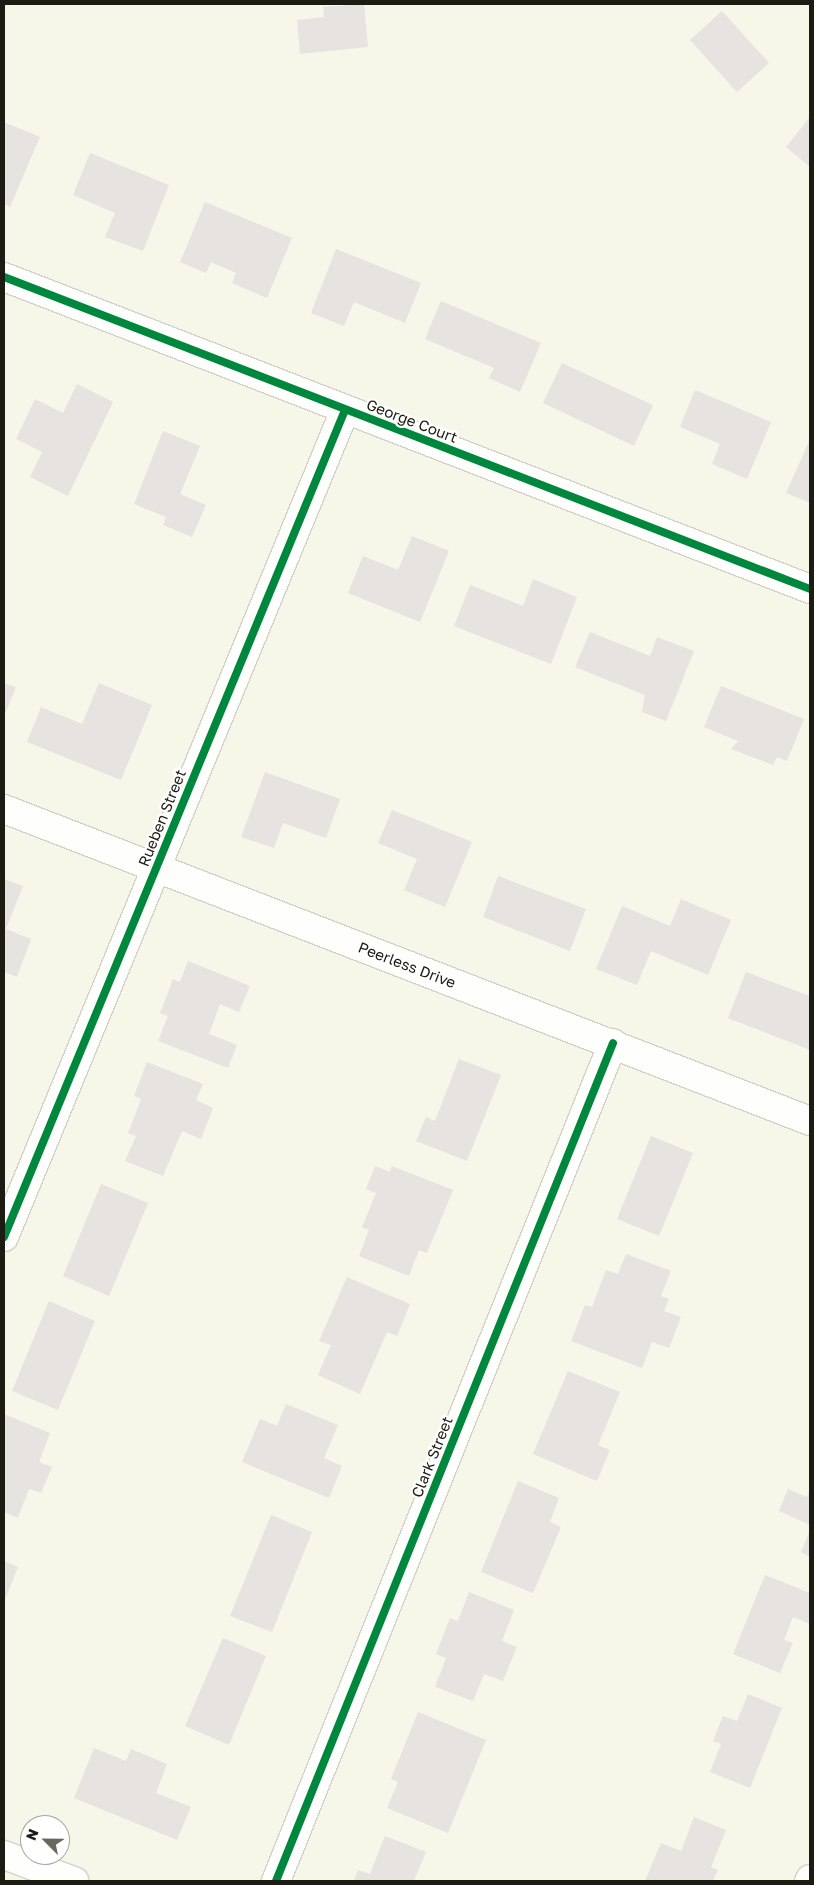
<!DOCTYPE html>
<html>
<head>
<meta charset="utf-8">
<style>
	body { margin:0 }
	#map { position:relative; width:814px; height:1885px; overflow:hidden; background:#f6f6e9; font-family:"Golos Text",sans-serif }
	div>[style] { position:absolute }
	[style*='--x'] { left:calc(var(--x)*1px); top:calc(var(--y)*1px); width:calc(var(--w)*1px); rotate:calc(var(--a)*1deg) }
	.building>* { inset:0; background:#e7e3e0 }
	.roads { filter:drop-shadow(1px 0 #d2d2c8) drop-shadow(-1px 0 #d2d2c8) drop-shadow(0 1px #d2d2c8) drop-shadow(0 -1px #d2d2c8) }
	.minor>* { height:28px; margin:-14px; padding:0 14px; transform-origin:14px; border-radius:14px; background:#fefefc }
	.cycleway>* { height:8px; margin:-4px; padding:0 4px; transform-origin:4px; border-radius:4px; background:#00873e }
	span { translate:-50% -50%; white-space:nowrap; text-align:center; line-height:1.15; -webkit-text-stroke:4.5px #fff; paint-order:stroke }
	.street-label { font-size:15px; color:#1c1c13 }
	.frame { position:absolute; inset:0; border:5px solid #1c1c13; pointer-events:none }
	.north { position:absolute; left:20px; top:1815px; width:50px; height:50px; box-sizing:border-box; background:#fff; border:1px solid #a4a4a1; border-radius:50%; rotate:293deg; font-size:14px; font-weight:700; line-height:20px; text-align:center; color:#1c1c13 }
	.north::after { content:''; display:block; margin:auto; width:18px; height:22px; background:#68685e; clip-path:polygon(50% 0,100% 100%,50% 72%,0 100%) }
</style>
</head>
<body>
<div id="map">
	<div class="building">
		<i style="clip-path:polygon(364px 4px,368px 47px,300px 54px,297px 20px,324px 17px,323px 7px)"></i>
		<i style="clip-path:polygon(722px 11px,769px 63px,737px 92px,690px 40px)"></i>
		<i style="clip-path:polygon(810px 117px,810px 167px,786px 147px)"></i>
		<i style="clip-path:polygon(4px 122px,40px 137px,10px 207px,4px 204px)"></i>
		<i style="clip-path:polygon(90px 153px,169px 185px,143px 251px,105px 237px,115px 213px,73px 195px)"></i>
		<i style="clip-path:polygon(205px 202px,292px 238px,267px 298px,232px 283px,236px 273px,211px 262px,206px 273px,180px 262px)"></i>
		<i style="clip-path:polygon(336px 249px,421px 283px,405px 323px,354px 302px,344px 326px,311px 313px)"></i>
		<i style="clip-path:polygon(441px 301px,541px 343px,520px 392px,489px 378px,494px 368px,425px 339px)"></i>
		<i style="clip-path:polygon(562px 363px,653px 405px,634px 446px,543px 403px)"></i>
		<i style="clip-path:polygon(77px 384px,113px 402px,68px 496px,30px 477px,42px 452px,16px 439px,35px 399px,63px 413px)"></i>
		<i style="clip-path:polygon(695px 390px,771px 422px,747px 479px,712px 464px,720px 444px,680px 427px)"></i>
		<i style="clip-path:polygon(163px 431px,200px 446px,180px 494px,206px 505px,192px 537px,163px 525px,166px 517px,134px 504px)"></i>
		<i style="clip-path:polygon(810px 439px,810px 503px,786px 493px)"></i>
		<i style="clip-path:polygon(412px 536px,449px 551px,420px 622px,348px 593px,363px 556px,398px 570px)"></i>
		<i style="clip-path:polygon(533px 579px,577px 597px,551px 664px,454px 626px,470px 585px,523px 606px)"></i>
		<i style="clip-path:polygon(590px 632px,650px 656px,657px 637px,694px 651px,666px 721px,642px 712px,645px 695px,575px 667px)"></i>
		<i style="clip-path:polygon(4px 683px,16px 687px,4px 717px)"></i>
		<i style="clip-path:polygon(99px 683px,152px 705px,121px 780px,27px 742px,41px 707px,82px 724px)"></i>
		<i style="clip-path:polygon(721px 686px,804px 719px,787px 761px,777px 757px,773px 765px,731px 749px,738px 741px,704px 727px)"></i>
		<i style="clip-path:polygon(265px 772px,340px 799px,326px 838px,283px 823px,274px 848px,241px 837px)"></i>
		<i style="clip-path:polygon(392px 810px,472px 842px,445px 907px,404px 890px,417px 859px,378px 843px)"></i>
		<i style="clip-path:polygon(498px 876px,586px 909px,570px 951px,483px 917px)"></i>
		<i style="clip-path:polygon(4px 879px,23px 886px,6px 929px,31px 939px,17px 977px,4px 972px)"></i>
		<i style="clip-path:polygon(681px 899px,731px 920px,708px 975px,651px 951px,637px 985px,596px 969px,622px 906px,670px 926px)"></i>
		<i style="clip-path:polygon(188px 961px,250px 986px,239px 1012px,220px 1004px,209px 1034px,237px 1045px,228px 1068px,158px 1041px,168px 1016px,160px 1013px,173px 979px,180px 982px)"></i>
		<i style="clip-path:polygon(746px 972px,810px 996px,810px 1050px,728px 1018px)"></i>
		<i style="clip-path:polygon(459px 1059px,501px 1075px,467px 1161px,416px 1141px,426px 1117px,435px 1121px)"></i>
		<i style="clip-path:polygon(147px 1062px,203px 1084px,196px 1100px,213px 1108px,201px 1139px,182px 1131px,163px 1176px,125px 1161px,136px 1136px,128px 1133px,141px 1099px,134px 1096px)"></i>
		<i style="clip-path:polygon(651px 1136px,693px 1153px,659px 1236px,617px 1219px)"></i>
		<i style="clip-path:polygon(375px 1166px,390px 1172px,392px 1166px,453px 1190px,427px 1253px,419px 1250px,409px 1276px,359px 1256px,369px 1230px,362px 1227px,376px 1193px,366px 1189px)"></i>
		<i style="clip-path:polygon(101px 1184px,148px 1203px,109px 1296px,63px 1276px)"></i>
		<i style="clip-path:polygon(626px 1254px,671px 1271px,661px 1296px,669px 1299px,664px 1311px,681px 1317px,669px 1348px,652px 1342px,642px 1368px,571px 1341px,585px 1305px,592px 1307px,606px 1270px,618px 1274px)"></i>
		<i style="clip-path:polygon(347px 1277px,410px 1304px,397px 1336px,387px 1332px,360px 1394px,318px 1375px,331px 1345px,319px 1341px)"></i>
		<i style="clip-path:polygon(49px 1301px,95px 1321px,58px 1410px,12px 1391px)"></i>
		<i style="clip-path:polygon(568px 1371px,620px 1392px,598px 1445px,610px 1450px,597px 1481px,533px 1454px)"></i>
		<i style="clip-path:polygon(286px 1404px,338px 1425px,324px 1458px,342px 1466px,329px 1498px,242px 1462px,260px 1419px,277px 1426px)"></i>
		<i style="clip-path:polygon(4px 1414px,50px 1433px,39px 1462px,52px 1467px,41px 1493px,29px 1489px,18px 1518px,4px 1512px)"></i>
		<i style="clip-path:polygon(518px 1481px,559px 1498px,550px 1522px,561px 1527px,533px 1593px,481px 1572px)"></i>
		<i style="clip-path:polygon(788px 1489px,807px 1497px,810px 1490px,810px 1525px,779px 1511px)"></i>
		<i style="clip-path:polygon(271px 1515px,312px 1532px,272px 1632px,230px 1616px)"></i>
		<i style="clip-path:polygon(810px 1531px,810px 1557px,801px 1552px)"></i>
		<i style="clip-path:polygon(4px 1561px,18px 1567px,4px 1602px)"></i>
		<i style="clip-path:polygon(765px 1575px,810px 1593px,810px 1624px,793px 1617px,784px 1640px,793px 1643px,780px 1673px,733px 1654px)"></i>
		<i style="clip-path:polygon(469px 1592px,514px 1610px,502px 1641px,517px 1647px,503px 1681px,484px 1674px,473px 1701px,435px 1687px,446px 1658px,436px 1654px,450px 1618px,458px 1621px)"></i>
		<i style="clip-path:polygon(223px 1638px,266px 1656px,229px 1745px,185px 1726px)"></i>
		<i style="clip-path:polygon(748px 1694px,782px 1708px,750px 1788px,710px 1772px,721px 1744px,713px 1741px,723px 1716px,737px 1721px)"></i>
		<i style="clip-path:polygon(418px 1712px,486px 1740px,448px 1833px,387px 1808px,398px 1782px,391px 1779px)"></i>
		<i style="clip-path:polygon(94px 1748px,126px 1761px,131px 1749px,167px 1764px,156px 1793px,191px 1807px,177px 1840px,74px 1798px)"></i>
		<i style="clip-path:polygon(694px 1817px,726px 1830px,711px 1867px,718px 1870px,713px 1881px,645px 1881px,661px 1843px,681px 1851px)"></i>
		<i style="clip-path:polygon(385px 1836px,426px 1852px,414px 1881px,354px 1881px,358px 1870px,370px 1874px)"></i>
	</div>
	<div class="roads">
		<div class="minor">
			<i style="--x:4;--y:277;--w:864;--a:21.16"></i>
			<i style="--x:4;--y:809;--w:864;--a:21.16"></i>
			<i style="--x:4;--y:1237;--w:895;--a:-67.59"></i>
			<i style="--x:4;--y:1855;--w:75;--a:20.4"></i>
			<i style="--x:276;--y:1881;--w:903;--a:-68.09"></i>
			<i style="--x:809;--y:1881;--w:2;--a:-63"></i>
		</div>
	</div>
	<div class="cycleway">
		<i style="--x:4;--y:277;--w:864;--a:21.16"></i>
		<i style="--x:4;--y:1237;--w:895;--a:-67.59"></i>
		<i style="--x:276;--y:1881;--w:903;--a:-68.09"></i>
	</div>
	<div class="street-label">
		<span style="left:412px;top:421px;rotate:21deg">George Court</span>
		<span style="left:162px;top:818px;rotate:-68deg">Rueben Street</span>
		<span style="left:407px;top:965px;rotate:21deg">Peerless Drive</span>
		<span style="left:432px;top:1457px;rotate:-68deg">Clark Street</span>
	</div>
	<div class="frame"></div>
	<div class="north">N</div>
</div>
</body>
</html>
